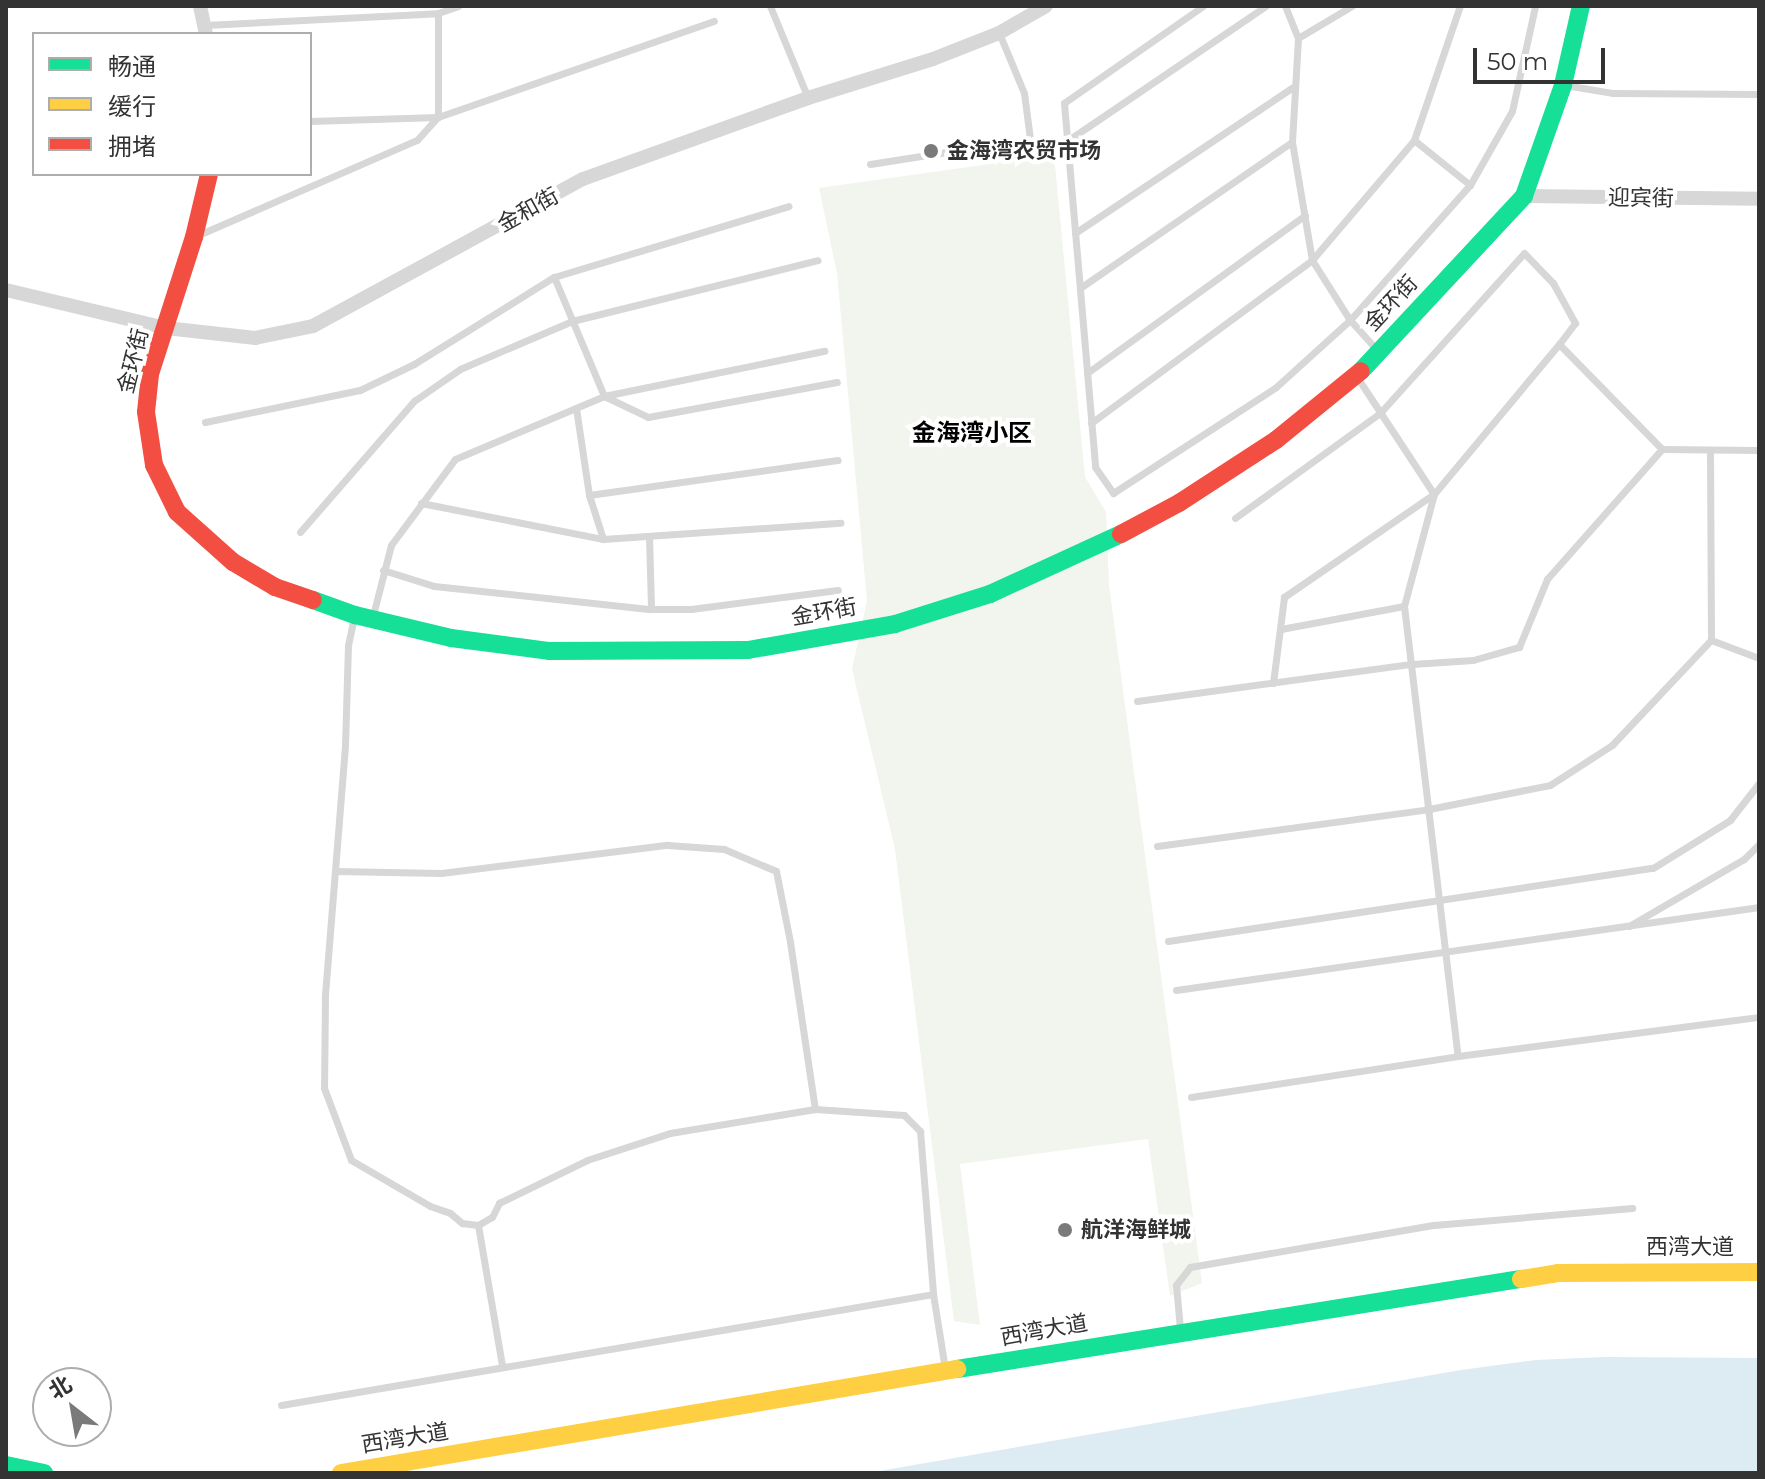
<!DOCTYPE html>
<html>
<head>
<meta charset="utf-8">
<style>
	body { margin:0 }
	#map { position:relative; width:1765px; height:1479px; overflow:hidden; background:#fff; font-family:Montserrat,"Noto Sans SC",sans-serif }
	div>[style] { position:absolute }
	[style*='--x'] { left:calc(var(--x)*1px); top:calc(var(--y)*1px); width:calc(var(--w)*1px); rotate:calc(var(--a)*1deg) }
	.green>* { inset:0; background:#f1f5ed }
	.water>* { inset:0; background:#ddebf3 }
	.lane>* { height:7px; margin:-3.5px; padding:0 3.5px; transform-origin:3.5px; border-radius:3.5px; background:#d7d7d7 }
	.street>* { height:14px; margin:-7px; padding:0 7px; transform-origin:7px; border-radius:7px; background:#d7d7d7 }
	.fast>* { height:18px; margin:-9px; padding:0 9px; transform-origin:9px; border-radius:9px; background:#16e098 }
	.slow>* { height:18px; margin:-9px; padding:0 9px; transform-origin:9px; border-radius:9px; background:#ffcf43 }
	.jam>* { height:18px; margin:-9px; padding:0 9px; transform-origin:9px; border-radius:9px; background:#f24e42 }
	.dots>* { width:22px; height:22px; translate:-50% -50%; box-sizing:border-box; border:4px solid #fff; border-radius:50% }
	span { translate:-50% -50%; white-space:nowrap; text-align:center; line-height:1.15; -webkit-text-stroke:8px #fff; paint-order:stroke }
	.poi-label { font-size:22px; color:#333; font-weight:700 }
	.left { translate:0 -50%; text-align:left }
	.street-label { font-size:22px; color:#333 }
	.neighbourhood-label { font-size:24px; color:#000; font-weight:700 }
	.frame { position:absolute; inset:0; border:8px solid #333; pointer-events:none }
	.legend { position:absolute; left:32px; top:32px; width:280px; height:144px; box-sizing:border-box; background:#fff; border:2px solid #adadad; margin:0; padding:10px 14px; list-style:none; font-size:24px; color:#333 }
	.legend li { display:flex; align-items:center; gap:16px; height:40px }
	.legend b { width:40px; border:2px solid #adadad }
	.north { position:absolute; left:32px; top:1367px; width:80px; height:80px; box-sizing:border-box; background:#fff; border:2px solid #adadad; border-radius:50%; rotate:329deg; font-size:22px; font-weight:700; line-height:32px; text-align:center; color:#333 }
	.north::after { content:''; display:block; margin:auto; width:28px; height:36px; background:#7a7a7a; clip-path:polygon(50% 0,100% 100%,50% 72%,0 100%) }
	.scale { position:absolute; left:1473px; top:48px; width:132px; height:36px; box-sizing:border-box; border:4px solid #333; border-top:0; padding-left:10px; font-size:24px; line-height:28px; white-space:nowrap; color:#333; -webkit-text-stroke:6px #fff; paint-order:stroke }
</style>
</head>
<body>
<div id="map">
	<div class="green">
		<i style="clip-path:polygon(1054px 155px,1085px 477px,1106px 512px,1109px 585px,1202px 1283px,1170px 1296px,1148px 1139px,960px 1164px,980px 1325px,954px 1321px,895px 849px,852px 669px,867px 601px,837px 273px,819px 188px)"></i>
	</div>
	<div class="water">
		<i style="clip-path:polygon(1605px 1357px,1759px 1358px,1759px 1473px,868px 1473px,1461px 1370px,1536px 1360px)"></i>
	</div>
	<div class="lane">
		<i style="--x:770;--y:6;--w:100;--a:67.6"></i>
		<i style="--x:1203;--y:6;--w:169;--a:145.1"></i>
		<i style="--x:1064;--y:103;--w:365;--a:85.1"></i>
		<i style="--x:1095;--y:467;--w:32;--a:55"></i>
		<i style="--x:1113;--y:493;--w:194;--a:-33"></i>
		<i style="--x:1276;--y:387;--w:100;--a:-42.2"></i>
		<i style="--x:1350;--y:320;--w:181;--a:-48.4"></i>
		<i style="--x:1470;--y:185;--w:85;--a:-60.4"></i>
		<i style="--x:1512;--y:111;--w:107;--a:-77.6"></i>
		<i style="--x:1285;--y:6;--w:35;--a:68"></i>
		<i style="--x:1298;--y:38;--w:104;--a:93.3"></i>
		<i style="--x:1292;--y:142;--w:120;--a:80.4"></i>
		<i style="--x:1312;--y:260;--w:71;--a:57.7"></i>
		<i style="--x:1350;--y:320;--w:40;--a:48"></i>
		<i style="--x:205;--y:25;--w:233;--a:-2.9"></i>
		<i style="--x:438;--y:13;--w:21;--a:-19"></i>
		<i style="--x:1298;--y:38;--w:63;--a:-30.7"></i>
		<i style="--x:1565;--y:85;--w:49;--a:9.5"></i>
		<i style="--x:1613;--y:93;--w:146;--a:0.4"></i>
		<i style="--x:310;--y:121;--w:128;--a:-1.8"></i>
		<i style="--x:438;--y:117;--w:292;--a:-19.2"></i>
		<i style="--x:1414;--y:140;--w:72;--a:38.8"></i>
		<i style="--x:1067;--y:141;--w:240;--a:-34.2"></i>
		<i style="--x:870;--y:164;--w:162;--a:-8.9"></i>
		<i style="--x:1030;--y:139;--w:46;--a:-97.4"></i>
		<i style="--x:1024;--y:93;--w:65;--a:-112.6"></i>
		<i style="--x:1075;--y:233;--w:262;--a:-33.8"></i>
		<i style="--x:196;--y:236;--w:241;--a:-23.5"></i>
		<i style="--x:417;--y:140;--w:31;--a:-48"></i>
		<i style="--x:438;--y:117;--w:104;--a:-90"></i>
		<i style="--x:554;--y:277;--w:129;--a:67.2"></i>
		<i style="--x:604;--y:396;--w:49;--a:25.5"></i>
		<i style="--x:648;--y:417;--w:192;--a:-10.5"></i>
		<i style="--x:1080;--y:288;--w:257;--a:-34.6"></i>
		<i style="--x:1087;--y:373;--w:269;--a:-35.9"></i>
		<i style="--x:1357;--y:377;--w:140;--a:56.7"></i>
		<i style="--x:1434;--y:494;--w:116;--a:105"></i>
		<i style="--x:1404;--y:606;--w:453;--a:83.2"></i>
		<i style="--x:576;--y:408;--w:88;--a:81.5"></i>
		<i style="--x:589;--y:495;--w:46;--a:72.3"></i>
		<i style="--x:205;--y:422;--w:158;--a:-11.7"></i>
		<i style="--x:360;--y:390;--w:60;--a:-25.7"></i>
		<i style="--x:414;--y:364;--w:165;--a:-31.9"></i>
		<i style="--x:554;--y:277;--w:245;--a:-16.8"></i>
		<i style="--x:1091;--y:423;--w:275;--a:-36.4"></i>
		<i style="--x:1312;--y:260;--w:157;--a:-49.6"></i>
		<i style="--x:1414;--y:140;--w:142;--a:-71.1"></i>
		<i style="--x:589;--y:495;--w:251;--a:-8"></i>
		<i style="--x:421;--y:503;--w:186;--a:11.2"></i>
		<i style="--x:603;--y:539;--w:238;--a:-3.9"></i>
		<i style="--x:1235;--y:518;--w:179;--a:-35.9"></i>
		<i style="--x:1380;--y:413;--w:215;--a:-48"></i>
		<i style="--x:1524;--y:253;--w:42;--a:46"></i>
		<i style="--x:1553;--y:283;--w:46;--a:61.2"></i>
		<i style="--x:1575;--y:323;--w:26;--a:127"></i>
		<i style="--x:300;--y:532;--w:174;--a:-49"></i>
		<i style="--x:414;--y:401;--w:56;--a:-34.8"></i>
		<i style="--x:460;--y:369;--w:122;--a:-23.2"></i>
		<i style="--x:572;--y:321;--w:253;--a:-13.9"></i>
		<i style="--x:649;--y:536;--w:73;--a:88.4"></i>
		<i style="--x:383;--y:570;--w:53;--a:17.4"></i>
		<i style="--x:434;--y:586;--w:218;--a:6.1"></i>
		<i style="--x:651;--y:609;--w:40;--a:0"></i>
		<i style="--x:691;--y:609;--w:148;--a:-7.4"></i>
		<i style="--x:354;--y:617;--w:29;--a:102"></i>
		<i style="--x:348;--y:645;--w:101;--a:91.7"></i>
		<i style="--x:345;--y:746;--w:252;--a:94.6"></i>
		<i style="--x:325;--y:997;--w:91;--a:90.6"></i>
		<i style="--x:324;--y:1088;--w:77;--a:69.4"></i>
		<i style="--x:351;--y:1160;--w:91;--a:30.2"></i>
		<i style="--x:430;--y:1206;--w:21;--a:19"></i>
		<i style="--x:450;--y:1213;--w:16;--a:40"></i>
		<i style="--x:462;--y:1223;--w:16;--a:7"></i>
		<i style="--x:478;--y:1225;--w:16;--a:-30"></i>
		<i style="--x:492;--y:1217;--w:16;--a:-63"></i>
		<i style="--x:499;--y:1203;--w:98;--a:-26"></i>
		<i style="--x:587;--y:1160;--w:87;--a:-18"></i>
		<i style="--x:670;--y:1133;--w:147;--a:-9.4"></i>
		<i style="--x:815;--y:1109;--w:89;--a:3.9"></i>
		<i style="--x:904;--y:1115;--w:23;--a:45"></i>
		<i style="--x:920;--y:1131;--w:164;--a:85.4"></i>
		<i style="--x:933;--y:1294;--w:76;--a:80.9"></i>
		<i style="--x:372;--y:619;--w:76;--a:-75.6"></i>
		<i style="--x:391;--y:545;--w:107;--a:-53.3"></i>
		<i style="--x:455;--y:459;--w:162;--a:-22.9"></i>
		<i style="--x:604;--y:396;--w:225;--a:-11.6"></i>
		<i style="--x:1281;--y:629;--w:125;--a:-10.6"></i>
		<i style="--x:1711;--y:640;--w:51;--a:20.6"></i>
		<i style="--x:1273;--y:683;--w:87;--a:-82.7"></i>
		<i style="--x:1284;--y:597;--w:182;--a:-34.5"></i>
		<i style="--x:1434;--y:494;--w:195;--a:-50.2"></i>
		<i style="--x:1559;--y:344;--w:147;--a:45.6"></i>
		<i style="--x:1137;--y:701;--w:277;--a:-7.7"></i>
		<i style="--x:1412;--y:664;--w:61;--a:-3.8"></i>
		<i style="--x:1473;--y:660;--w:48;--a:-15.8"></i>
		<i style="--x:1519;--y:647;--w:74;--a:-67.6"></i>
		<i style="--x:1547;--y:579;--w:174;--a:-48.5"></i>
		<i style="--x:1662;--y:449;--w:97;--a:0.6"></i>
		<i style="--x:1157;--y:846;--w:275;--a:-7.7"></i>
		<i style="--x:1429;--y:809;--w:123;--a:-11.2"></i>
		<i style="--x:1550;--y:785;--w:74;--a:-32.8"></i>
		<i style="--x:1612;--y:745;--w:144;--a:-46.7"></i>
		<i style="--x:1711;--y:640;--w:189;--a:-90.3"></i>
		<i style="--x:335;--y:871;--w:106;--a:1.1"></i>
		<i style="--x:441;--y:873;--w:228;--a:-7.1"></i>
		<i style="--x:667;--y:845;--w:57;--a:4"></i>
		<i style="--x:724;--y:849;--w:56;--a:22.9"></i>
		<i style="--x:776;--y:871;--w:72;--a:78.8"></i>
		<i style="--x:790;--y:942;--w:169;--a:81.5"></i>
		<i style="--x:1629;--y:926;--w:133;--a:-30.2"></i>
		<i style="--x:1744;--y:859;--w:21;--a:-45"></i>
		<i style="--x:1168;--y:941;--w:490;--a:-8.6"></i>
		<i style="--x:1653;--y:868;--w:91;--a:-31.9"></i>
		<i style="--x:1730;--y:820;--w:47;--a:-51.9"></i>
		<i style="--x:1176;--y:990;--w:589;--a:-8.1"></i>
		<i style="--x:1191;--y:1097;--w:270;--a:-8.7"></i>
		<i style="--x:1458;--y:1056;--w:304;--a:-7.4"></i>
		<i style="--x:478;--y:1225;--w:143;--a:80.3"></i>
		<i style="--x:1180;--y:1329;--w:44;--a:-95.2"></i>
		<i style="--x:1176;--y:1285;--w:23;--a:-52"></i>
		<i style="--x:1190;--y:1267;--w:248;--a:-9.8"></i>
		<i style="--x:1434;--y:1225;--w:199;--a:-4.9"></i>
		<i style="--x:281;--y:1405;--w:661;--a:-9.66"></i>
	</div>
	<div class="street">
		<i style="--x:200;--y:6;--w:29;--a:78"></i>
		<i style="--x:1524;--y:196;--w:235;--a:0.7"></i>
		<i style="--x:6;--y:290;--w:164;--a:13.4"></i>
		<i style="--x:166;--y:328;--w:90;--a:6.4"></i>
		<i style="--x:255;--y:338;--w:59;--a:-11.7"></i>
		<i style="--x:313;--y:326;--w:307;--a:-28.6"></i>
		<i style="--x:583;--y:179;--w:239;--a:-19.8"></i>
		<i style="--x:808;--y:98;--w:131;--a:-17.3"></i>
		<i style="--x:933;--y:59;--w:71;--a:-21.5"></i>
		<i style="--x:999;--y:33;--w:54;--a:-29.9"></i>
	</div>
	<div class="fast">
		<i style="--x:1361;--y:371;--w:239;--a:-47"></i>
		<i style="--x:1524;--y:196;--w:118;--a:-70.6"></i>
		<i style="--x:1563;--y:85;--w:81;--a:-77.2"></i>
		<i style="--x:313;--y:600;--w:45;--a:19.7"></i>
		<i style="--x:355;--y:615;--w:99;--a:13.5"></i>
		<i style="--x:451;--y:638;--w:100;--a:7.5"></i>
		<i style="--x:550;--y:651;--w:198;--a:-0.3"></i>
		<i style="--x:748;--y:650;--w:149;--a:-10"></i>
		<i style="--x:895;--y:624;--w:100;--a:-17.5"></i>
		<i style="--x:990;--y:594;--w:144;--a:-24.6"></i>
		<i style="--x:957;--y:1369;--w:571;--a:-9.07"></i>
		<i style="--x:6;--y:1465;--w:39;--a:12"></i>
	</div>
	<div class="slow">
		<i style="--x:1521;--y:1279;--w:36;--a:-9"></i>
		<i style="--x:1557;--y:1273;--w:202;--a:-0.3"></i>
		<i style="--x:341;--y:1473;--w:625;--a:-9.58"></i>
	</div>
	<div class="jam">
		<i style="--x:209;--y:174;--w:65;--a:103.4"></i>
		<i style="--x:194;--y:237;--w:144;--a:107.8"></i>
		<i style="--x:150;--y:374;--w:38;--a:96"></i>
		<i style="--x:146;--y:412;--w:54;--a:81.4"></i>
		<i style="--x:154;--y:465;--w:52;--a:63.9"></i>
		<i style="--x:177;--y:512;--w:75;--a:41.8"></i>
		<i style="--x:233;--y:562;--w:49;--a:30.8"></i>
		<i style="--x:275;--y:587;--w:40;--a:18.9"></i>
		<i style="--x:1121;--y:534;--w:66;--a:-28.1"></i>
		<i style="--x:1179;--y:503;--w:116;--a:-33"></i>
		<i style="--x:1276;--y:440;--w:109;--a:-39.1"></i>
	</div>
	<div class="dots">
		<i style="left:931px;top:151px;background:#7a7a7a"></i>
		<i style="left:1065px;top:1230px;background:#7a7a7a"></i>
	</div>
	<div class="poi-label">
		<span class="left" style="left:947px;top:151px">金海湾农贸市场</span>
		<span class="left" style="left:1081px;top:1230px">航洋海鲜城</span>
	</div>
	<div class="street-label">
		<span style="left:1641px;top:198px;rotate:1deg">迎宾街</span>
		<span style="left:528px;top:210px;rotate:-29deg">金和街</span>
		<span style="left:1391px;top:303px;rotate:-47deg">金环街</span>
		<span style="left:133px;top:361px;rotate:-76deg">金环街</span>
		<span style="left:824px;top:612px;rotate:-10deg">金环街</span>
		<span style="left:1690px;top:1247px">西湾大道</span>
		<span style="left:1044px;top:1330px;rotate:-10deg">西湾大道</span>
		<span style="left:405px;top:1438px;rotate:-9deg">西湾大道</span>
	</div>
	<div class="neighbourhood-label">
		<span style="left:972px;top:433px">金海湾小区</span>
	</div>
	<div class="frame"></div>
	<ul class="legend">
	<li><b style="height:10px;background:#16e098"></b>畅通</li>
	<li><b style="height:10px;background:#ffcf43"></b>缓行</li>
	<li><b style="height:10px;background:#f24e42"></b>拥堵</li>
	</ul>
	<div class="north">北</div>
	<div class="scale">50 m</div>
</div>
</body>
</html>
